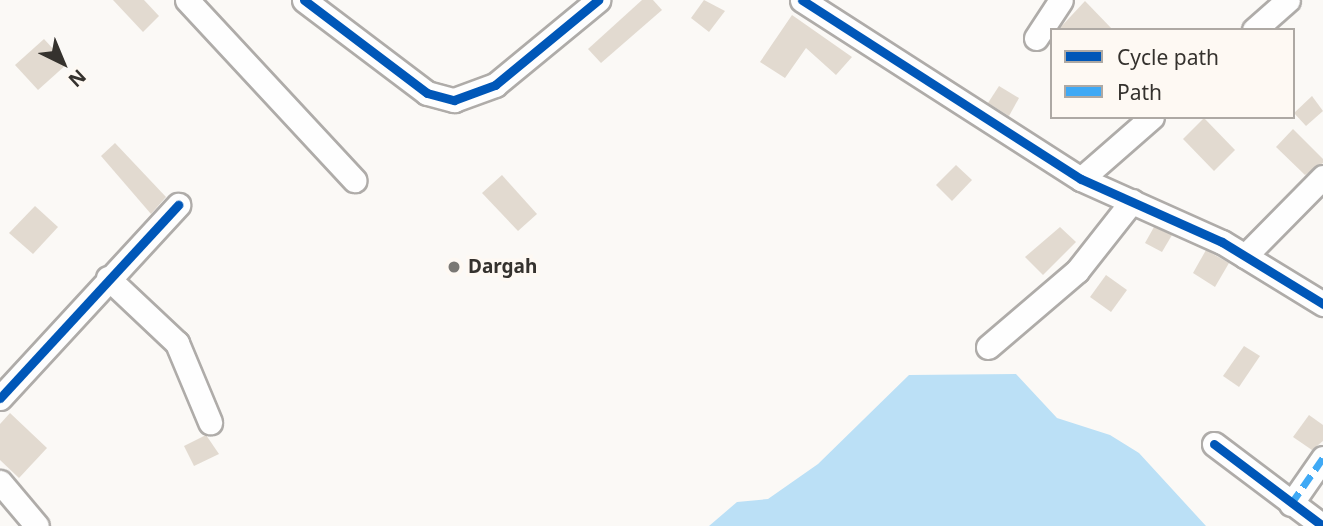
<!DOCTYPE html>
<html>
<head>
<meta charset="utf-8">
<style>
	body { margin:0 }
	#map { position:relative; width:1323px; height:526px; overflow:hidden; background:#fbf9f6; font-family:"Noto Sans",sans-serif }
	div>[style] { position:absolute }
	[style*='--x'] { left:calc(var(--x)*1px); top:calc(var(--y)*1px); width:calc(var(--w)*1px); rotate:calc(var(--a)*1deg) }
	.water>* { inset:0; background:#bbe0f6 }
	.building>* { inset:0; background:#e2dad0 }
	.roads { filter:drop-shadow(2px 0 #afaca9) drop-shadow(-2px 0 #afaca9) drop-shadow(0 2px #afaca9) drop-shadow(0 -2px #afaca9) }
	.minor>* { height:23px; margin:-11.5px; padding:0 11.5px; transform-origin:11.5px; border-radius:11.5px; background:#fefefe }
	.quiet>* { height:7px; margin-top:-3.5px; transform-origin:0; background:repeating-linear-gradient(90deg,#3fa9f5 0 14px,transparent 0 21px) }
	.cycleway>* { height:9px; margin:-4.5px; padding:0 4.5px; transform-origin:4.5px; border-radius:4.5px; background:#0057b8 }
	.dots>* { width:19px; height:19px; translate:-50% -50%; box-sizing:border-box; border:4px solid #fef9f3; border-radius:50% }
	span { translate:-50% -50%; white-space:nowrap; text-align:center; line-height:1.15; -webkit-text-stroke:7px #fef9f3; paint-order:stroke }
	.poi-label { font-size:19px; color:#35322e; font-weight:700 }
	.left { translate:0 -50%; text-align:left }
	.legend { position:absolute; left:1050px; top:28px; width:245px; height:91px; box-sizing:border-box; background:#fef9f3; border:2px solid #aea9a4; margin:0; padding:9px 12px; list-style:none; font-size:21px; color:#35322e }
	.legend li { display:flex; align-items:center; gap:14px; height:35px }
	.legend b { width:35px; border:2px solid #aea9a4 }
	.north { position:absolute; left:28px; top:28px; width:70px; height:70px; -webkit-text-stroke:5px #fef9f3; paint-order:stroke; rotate:137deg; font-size:19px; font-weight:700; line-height:28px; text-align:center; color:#35322e }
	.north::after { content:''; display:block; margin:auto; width:24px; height:32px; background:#35322e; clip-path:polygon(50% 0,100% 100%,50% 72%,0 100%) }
</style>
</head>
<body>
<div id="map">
	<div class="water">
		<i style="clip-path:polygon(1016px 374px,1057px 418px,1110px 435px,1139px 453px,1206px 526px,709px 526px,737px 502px,768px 499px,818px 464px,909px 375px)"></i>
	</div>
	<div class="building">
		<i style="clip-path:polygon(113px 0,144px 0,159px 16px,143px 32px)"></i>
		<i style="clip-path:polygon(642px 0,653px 0,662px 10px,601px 63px,588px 49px)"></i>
		<i style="clip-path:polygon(704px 0,725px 11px,709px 32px,691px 18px)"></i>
		<i style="clip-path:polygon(1085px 1px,1113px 30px,1058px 30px)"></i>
		<i style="clip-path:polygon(792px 15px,852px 57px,836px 75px,806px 48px,785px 78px,760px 62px)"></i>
		<i style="clip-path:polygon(44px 39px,67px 64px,38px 90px,15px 65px)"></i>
		<i style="clip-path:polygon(999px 86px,1019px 98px,1009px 116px,988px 103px)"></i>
		<i style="clip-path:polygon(1312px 96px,1323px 111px,1306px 126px,1294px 113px)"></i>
		<i style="clip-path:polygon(1204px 118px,1235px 150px,1214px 171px,1183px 139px)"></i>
		<i style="clip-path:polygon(1293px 129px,1323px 159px,1323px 163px,1305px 175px,1276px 147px)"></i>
		<i style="clip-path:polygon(115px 143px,166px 197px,151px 214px,101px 156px)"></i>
		<i style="clip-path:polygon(956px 165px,972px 180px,952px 201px,936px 185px)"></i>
		<i style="clip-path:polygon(502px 175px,537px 214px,518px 231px,482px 193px)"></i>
		<i style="clip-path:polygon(35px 206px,58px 227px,33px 254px,9px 233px)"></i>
		<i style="clip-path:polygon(1060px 227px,1076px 242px,1043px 275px,1025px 257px)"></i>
		<i style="clip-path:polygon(1154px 227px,1172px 235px,1162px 252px,1145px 243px)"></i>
		<i style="clip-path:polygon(1206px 250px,1229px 263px,1215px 287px,1193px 273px)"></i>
		<i style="clip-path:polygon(1106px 275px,1127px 290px,1111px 312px,1090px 297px)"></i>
		<i style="clip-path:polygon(1244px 346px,1260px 356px,1239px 387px,1223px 376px)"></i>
		<i style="clip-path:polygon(10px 413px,47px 448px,19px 478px,0 460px,0 424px)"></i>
		<i style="clip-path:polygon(1309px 415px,1323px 425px,1323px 441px,1312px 450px,1293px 437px)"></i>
		<i style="clip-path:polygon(206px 435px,219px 454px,194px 466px,184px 446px)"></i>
	</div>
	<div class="roads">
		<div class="minor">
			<i style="--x:187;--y:0;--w:246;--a:47.1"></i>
			<i style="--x:304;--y:0;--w:154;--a:37.1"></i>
			<i style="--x:427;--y:93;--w:28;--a:15"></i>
			<i style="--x:454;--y:100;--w:44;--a:-20.1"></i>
			<i style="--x:495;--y:85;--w:134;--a:-39.5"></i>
			<i style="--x:802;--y:0;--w:331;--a:32.7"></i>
			<i style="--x:1081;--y:179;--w:154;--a:24.1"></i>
			<i style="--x:1222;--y:242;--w:119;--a:31.5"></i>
			<i style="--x:1254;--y:30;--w:45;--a:-41.4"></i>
			<i style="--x:1036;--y:38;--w:45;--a:-56.7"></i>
			<i style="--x:1081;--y:179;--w:94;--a:-41.1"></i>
			<i style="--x:1245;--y:256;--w:111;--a:-45.4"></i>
			<i style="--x:108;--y:278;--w:95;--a:43.3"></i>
			<i style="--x:177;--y:343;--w:86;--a:67.3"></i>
			<i style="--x:988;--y:347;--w:117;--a:-40.5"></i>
			<i style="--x:1077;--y:271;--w:89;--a:-51.8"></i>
			<i style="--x:0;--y:398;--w:263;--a:-47.3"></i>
			<i style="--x:1214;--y:444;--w:136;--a:37"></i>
			<i style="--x:0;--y:482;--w:57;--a:49.9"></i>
			<i style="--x:1291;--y:504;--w:56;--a:-55.2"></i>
		</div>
	</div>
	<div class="quiet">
		<i style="--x:1291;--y:504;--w:56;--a:-55.2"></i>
	</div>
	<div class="cycleway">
		<i style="--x:304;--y:0;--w:154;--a:37.1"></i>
		<i style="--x:427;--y:93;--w:28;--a:15"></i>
		<i style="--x:454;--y:100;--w:44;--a:-20.1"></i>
		<i style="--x:495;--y:85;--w:134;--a:-39.5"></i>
		<i style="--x:802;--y:0;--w:331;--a:32.7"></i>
		<i style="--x:1081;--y:179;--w:154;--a:24.1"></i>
		<i style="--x:1222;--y:242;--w:119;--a:31.5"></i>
		<i style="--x:0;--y:398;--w:263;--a:-47.3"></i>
		<i style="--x:1214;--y:444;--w:136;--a:37"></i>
	</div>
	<div class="dots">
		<i style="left:454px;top:267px;background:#7a7874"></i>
	</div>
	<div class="poi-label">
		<span class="left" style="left:468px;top:267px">Dargah</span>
	</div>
	<ul class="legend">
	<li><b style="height:9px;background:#0057b8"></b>Cycle path</li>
	<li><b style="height:9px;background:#3fa9f5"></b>Path</li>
	</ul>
	<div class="north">N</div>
</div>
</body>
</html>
